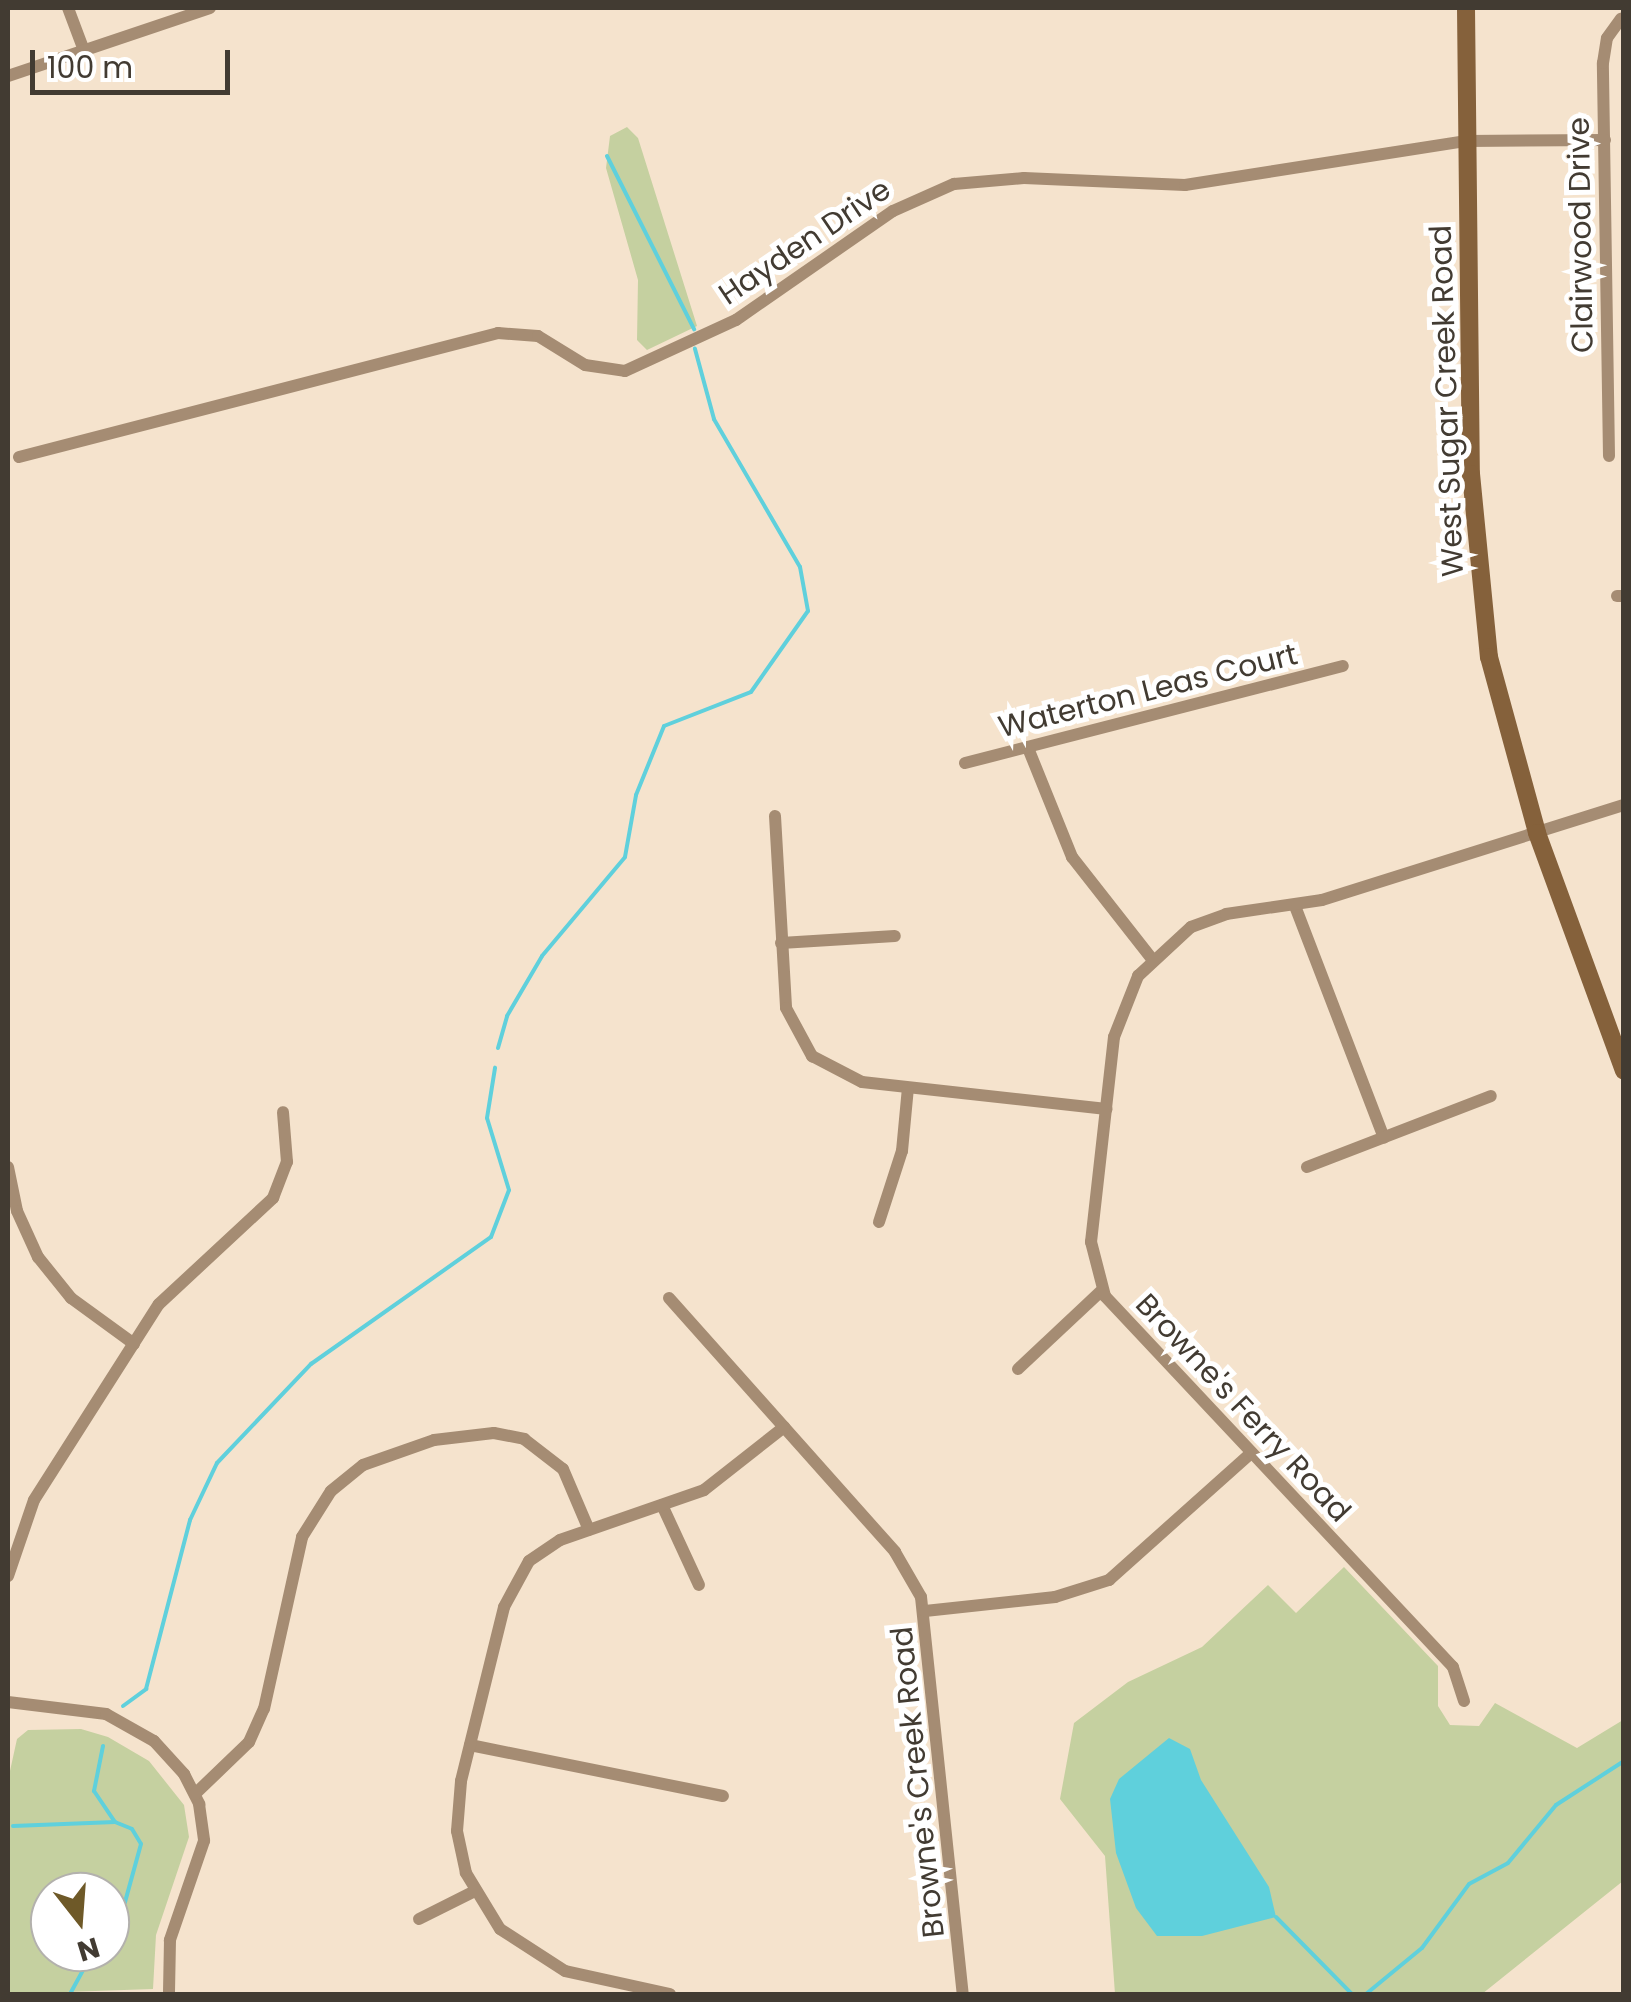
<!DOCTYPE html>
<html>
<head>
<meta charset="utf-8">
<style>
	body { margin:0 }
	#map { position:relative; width:1631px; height:2002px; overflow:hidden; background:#f5e3cd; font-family:Poppins,sans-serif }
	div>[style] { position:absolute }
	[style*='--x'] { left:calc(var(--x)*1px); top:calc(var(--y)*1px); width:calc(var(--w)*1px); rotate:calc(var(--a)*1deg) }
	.green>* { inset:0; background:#c5d0a0 }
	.water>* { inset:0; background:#5fd0dc }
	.stream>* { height:4px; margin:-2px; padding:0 2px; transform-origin:2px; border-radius:2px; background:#5fd0dc }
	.street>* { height:12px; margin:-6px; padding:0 6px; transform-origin:6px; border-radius:6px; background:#a58c73 }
	.secondary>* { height:18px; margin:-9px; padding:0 9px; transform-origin:9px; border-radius:9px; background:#85613b }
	span { translate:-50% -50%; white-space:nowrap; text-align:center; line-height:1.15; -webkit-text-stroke:10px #fff; paint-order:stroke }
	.street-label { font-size:30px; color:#423b32 }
	.frame { position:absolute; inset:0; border:10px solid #423b32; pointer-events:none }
	.north { position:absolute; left:30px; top:1872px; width:100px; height:100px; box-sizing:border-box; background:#fff; border:2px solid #b3b1ad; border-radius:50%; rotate:163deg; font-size:28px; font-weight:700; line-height:40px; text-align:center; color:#423b32 }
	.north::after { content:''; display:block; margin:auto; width:35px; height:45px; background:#6e5928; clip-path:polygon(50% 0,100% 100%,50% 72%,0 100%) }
	.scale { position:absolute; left:30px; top:50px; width:200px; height:45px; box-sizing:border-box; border:5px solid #423b32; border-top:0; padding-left:12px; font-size:30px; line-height:35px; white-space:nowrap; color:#423b32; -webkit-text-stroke:8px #fff; paint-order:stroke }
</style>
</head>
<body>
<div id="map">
	<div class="green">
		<i style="clip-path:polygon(627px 127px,638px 138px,697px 326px,647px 350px,637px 340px,638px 280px,606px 168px,610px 136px)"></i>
		<i style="clip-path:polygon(1344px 1567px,1438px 1666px,1438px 1706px,1450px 1725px,1479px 1726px,1495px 1703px,1577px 1748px,1623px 1720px,1623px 1881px,1482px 1994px,1115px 1994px,1105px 1856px,1060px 1799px,1074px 1723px,1128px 1682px,1202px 1647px,1268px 1585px,1296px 1613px)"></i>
		<i style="clip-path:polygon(evenodd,81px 1729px,108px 1737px,149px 1761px,184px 1805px,189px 1837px,156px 1935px,153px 1989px,8px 1994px,8px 1780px,17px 1739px,28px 1730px,81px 1729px,110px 1892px,110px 1952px,50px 1952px,50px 1892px,110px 1892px)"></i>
	</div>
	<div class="water">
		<i style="clip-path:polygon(1169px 1738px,1190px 1749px,1201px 1780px,1269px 1887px,1276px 1917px,1202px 1936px,1157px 1936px,1136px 1908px,1116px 1853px,1110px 1799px,1119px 1779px)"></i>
	</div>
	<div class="stream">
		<i style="--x:607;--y:156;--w:194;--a:63.3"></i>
		<i style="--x:498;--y:1048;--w:33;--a:-74"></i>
		<i style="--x:507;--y:1016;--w:69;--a:-59.7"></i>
		<i style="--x:542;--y:956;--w:129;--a:-50"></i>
		<i style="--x:625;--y:857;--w:63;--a:-79.9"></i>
		<i style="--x:636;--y:795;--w:74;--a:-67.9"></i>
		<i style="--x:664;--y:726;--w:93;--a:-21.3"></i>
		<i style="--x:751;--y:692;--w:99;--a:-54.9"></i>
		<i style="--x:808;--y:611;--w:45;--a:-100.3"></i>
		<i style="--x:800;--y:567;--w:171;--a:-120.2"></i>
		<i style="--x:714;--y:419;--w:73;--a:-105.2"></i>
		<i style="--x:123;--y:1706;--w:29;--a:-36"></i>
		<i style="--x:146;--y:1689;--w:175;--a:-75.4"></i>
		<i style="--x:190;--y:1520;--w:63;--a:-64.7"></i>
		<i style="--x:217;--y:1463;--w:137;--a:-46.5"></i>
		<i style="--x:311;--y:1364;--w:220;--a:-35.2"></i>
		<i style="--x:491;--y:1237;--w:50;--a:-69"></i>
		<i style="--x:509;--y:1190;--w:75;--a:-107"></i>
		<i style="--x:487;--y:1118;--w:51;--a:-80.9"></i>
		<i style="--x:103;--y:1746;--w:46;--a:101.3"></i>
		<i style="--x:94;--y:1791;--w:37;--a:56"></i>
		<i style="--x:13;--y:1826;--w:102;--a:-2.2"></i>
		<i style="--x:115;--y:1822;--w:18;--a:22"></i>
		<i style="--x:132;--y:1829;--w:17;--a:59"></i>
		<i style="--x:141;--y:1844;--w:60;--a:105.4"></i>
		<i style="--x:125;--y:1902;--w:27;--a:124"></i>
		<i style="--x:1276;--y:1917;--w:108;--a:45.4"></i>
		<i style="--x:70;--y:1994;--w:48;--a:-61.3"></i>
		<i style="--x:1366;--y:1994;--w:72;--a:-39.4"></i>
		<i style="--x:1422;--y:1948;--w:79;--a:-53.7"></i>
		<i style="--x:1469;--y:1884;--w:44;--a:-28.3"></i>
		<i style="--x:1508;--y:1863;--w:75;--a:-50.4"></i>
		<i style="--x:1556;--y:1805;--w:81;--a:-32.9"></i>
	</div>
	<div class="street">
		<i style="--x:68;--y:8;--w:43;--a:69.4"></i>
		<i style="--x:8;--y:76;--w:213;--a:-18.6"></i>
		<i style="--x:1609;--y:456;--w:393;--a:-90.9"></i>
		<i style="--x:1603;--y:63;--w:25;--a:-81"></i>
		<i style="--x:1607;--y:38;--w:24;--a:-54"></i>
		<i style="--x:19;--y:457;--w:495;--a:-14.5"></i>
		<i style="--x:498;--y:333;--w:40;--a:4.3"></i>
		<i style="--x:538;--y:336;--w:55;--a:31.7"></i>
		<i style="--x:585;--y:365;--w:40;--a:8.5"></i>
		<i style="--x:625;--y:371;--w:122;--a:-24.7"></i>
		<i style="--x:736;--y:320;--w:191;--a:-34.8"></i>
		<i style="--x:893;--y:211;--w:67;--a:-23.9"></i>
		<i style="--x:954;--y:184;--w:70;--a:-4.9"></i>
		<i style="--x:1024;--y:178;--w:161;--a:2.5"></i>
		<i style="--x:1185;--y:185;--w:285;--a:-8.9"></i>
		<i style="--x:1467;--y:141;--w:138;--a:-0.4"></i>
		<i style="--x:1617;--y:596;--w:7;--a:0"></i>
		<i style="--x:1028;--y:748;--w:118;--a:68"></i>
		<i style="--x:1072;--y:857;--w:130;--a:51.9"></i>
		<i style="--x:965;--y:763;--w:390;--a:-14.4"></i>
		<i style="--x:775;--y:816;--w:192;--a:86.7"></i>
		<i style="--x:786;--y:1008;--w:55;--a:61.6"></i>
		<i style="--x:812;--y:1056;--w:56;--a:27.5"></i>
		<i style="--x:862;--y:1082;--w:246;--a:6.3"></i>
		<i style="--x:1295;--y:906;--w:248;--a:69"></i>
		<i style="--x:781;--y:943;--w:114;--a:-3.5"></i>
		<i style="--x:8;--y:1167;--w:45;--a:78.4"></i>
		<i style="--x:17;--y:1211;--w:51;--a:65.5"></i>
		<i style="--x:38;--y:1257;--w:53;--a:51.2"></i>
		<i style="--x:71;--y:1298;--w:78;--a:36.1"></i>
		<i style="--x:1307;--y:1167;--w:197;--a:-21.1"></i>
		<i style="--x:879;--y:1222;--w:75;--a:-72.1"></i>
		<i style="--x:902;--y:1151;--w:63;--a:-84.6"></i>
		<i style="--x:669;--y:1298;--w:340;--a:48.3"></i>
		<i style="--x:895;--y:1552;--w:52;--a:60"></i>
		<i style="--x:921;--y:1597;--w:399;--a:84"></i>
		<i style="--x:1018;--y:1369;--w:115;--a:-43.2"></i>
		<i style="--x:662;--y:1505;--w:88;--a:65.2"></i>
		<i style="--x:8;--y:1576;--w:80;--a:-71.1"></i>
		<i style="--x:34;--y:1500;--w:232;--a:-57.5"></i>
		<i style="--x:159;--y:1304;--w:156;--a:-42.9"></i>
		<i style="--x:273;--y:1198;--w:39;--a:-69"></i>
		<i style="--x:287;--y:1162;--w:50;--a:-94.6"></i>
		<i style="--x:925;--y:1611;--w:131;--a:-6.1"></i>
		<i style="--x:1055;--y:1597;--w:57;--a:-17.5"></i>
		<i style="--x:1109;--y:1580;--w:191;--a:-41.8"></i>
		<i style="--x:1464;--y:1701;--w:36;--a:-108"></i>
		<i style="--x:1453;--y:1667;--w:509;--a:-133.17"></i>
		<i style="--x:1105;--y:1296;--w:56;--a:-104.5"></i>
		<i style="--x:1091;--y:1242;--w:206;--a:-83.6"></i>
		<i style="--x:1114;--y:1037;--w:66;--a:-68.5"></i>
		<i style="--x:1138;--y:976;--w:72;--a:-42.8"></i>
		<i style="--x:1191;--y:927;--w:37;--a:-20"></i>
		<i style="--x:1226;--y:914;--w:97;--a:-8.3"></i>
		<i style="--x:1322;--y:900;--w:317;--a:-17.5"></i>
		<i style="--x:8;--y:1702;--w:99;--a:7"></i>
		<i style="--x:106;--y:1714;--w:55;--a:29.4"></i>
		<i style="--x:154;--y:1741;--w:45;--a:47.7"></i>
		<i style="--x:184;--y:1774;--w:34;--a:63"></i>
		<i style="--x:199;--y:1804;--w:37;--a:82"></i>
		<i style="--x:204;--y:1841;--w:105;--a:109"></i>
		<i style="--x:170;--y:1940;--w:54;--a:91.1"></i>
		<i style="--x:470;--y:1745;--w:258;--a:11.4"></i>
		<i style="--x:195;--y:1794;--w:75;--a:-43.9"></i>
		<i style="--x:249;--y:1742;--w:36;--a:-66"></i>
		<i style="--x:264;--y:1709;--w:176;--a:-77.5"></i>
		<i style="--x:302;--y:1537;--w:54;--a:-57.8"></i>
		<i style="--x:331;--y:1491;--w:41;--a:-39.1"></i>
		<i style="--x:363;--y:1465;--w:75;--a:-19.4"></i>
		<i style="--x:434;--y:1440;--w:60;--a:-6.7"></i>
		<i style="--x:494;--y:1433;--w:31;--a:11"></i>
		<i style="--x:524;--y:1439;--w:49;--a:37.6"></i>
		<i style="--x:563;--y:1469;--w:66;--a:66.9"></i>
		<i style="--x:419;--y:1919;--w:60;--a:-26.6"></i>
		<i style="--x:670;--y:1994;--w:107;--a:-167.6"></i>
		<i style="--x:565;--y:1971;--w:77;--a:-147.1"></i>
		<i style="--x:500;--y:1929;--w:66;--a:-121.3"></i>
		<i style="--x:466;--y:1873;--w:43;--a:-102.1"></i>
		<i style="--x:457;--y:1831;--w:50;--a:-85.4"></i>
		<i style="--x:461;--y:1781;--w:179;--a:-76.1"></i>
		<i style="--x:504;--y:1607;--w:52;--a:-61.5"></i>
		<i style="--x:529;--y:1561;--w:37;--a:-34"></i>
		<i style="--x:560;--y:1540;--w:152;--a:-19.1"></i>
		<i style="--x:704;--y:1490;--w:102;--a:-38.2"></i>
	</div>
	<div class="secondary">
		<i style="--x:1466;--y:8;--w:466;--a:89.4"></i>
		<i style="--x:1471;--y:474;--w:184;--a:84.4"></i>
		<i style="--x:1489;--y:657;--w:182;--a:74.7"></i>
		<i style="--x:1537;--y:833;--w:253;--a:69.9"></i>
	</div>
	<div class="street-label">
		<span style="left:1581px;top:235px;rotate:-91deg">Clairwood Drive</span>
		<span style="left:805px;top:242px;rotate:-34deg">Hayden Drive</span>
		<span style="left:1447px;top:401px;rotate:-92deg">West Sugar Creek Road</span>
		<span style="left:1148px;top:691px;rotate:-14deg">Waterton Leas Court</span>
		<span style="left:1243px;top:1408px;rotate:47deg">Browne's Ferry Road</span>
		<span style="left:918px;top:1782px;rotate:-96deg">Browne's Creek Road</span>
	</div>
	<div class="frame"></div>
	<div class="north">N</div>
	<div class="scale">100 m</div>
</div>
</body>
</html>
